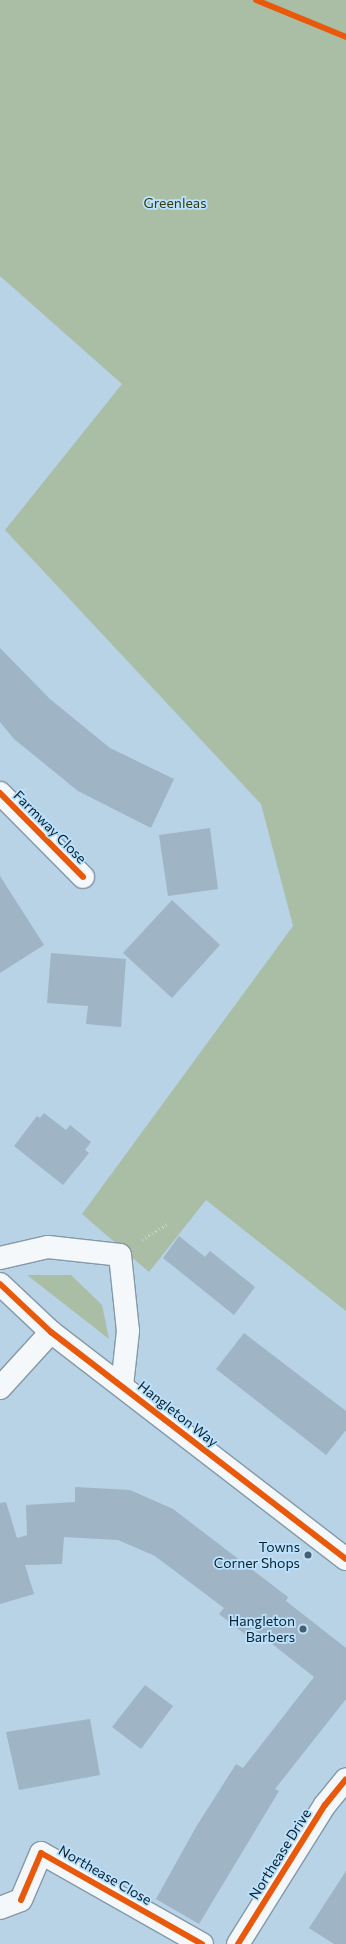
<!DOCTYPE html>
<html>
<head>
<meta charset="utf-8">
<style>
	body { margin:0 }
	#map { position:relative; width:346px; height:1944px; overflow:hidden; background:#b8d2e6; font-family:Commissioner,sans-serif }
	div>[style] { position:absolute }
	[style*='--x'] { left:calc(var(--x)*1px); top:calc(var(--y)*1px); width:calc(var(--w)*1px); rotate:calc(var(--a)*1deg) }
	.green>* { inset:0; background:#aabea6 }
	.building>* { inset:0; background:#9fb4c4 }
	.path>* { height:2.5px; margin-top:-1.25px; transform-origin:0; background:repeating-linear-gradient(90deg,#cbd4da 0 1px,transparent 0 4px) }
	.roads { filter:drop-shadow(1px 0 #8499a8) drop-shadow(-1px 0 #8499a8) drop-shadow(0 1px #8499a8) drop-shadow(0 -1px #8499a8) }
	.minor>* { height:22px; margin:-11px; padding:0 11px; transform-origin:11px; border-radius:11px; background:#f4f8fb }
	.cycleway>* { height:6px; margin:-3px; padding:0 3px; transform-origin:3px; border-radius:3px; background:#e8590c }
	.dots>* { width:11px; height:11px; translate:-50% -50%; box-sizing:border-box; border:2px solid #bae2fe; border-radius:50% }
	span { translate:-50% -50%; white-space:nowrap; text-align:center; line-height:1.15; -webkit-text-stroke:3.5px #bae2fe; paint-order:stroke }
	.park-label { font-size:14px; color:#333c06 }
	.street-label { font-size:14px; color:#0c202d }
	.poi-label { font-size:14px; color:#0c202d }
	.right { translate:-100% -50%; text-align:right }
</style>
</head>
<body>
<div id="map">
	<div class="green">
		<i style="clip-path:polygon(0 0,346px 0,346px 1311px,206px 1200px,149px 1272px,82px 1214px,293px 926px,261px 804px,5px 530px,122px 384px,0 276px)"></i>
		<i style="clip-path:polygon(27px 1275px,71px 1275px,102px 1305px,109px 1339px)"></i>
	</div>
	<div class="building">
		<i style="clip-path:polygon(0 648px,50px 699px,110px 748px,174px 779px,151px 828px,78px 791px,14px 739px,0 722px)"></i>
		<i style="clip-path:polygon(210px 828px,218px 889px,168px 896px,159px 835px)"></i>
		<i style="clip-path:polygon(0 876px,44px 945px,0 973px)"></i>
		<i style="clip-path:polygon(172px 900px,220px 945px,172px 998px,123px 953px)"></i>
		<i style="clip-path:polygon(51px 953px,126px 959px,121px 1027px,86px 1024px,88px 1006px,47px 1003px)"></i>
		<i style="clip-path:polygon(44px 1113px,66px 1130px,70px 1125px,91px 1142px,85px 1150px,89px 1153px,63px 1185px,14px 1146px,37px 1116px,40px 1118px)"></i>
		<i style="clip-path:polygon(179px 1236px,205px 1257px,210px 1251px,255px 1287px,234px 1315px,163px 1258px)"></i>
		<i style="clip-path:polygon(244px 1333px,346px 1411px,346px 1430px,326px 1455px,216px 1369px)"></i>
		<i style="clip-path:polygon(75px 1487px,130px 1490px,173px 1509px,288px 1597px,286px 1601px,346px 1648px,346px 1699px,275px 1789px,279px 1791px,199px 1924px,156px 1899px,196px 1827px,236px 1764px,243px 1768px,314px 1677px,252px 1628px,246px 1635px,219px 1614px,224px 1608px,155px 1556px,118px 1540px,64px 1537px,62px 1564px,25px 1565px,34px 1594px,0 1604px,0 1503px,6px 1502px,17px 1538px,27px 1535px,26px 1505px,75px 1502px)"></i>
		<i style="clip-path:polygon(145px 1685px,173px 1706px,141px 1749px,112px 1727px)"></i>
		<i style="clip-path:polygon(90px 1719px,100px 1775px,19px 1790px,6px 1732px)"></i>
		<i style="clip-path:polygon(346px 1871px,346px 1944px,334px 1944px,309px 1928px)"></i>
	</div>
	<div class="path">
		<i style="--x:142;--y:1240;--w:30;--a:-33"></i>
	</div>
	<div class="roads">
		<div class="minor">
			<i style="--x:0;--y:793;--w:118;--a:45.3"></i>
			<i style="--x:0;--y:1258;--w:49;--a:-12.9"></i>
			<i style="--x:48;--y:1247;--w:72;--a:6.3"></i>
			<i style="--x:120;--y:1255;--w:76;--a:84"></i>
			<i style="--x:128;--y:1331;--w:55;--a:96.2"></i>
			<i style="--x:0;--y:1284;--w:70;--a:43.3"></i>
			<i style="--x:51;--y:1332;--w:372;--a:37.6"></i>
			<i style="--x:0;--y:1388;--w:76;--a:-47.7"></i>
			<i style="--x:0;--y:1908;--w:22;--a:-21"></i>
			<i style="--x:21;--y:1900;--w:51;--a:-66.9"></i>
			<i style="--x:41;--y:1853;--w:185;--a:29.5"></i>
			<i style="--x:238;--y:1944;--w:164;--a:-58"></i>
			<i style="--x:325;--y:1805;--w:33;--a:-51"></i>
		</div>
	</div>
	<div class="cycleway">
		<i style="--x:256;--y:0;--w:97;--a:22.3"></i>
		<i style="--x:0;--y:793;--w:118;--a:45.3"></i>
		<i style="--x:0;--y:1284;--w:70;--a:43.3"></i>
		<i style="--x:51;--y:1332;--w:372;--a:37.6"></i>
		<i style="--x:21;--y:1900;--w:51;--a:-66.9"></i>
		<i style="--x:41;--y:1853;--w:185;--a:29.5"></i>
		<i style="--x:238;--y:1944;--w:164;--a:-58"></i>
		<i style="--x:325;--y:1805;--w:33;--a:-51"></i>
	</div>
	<div class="dots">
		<i style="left:308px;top:1555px;background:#485e6e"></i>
		<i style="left:303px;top:1629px;background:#485e6e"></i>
	</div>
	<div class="park-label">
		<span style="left:175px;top:203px">Greenleas</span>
	</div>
	<div class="street-label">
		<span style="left:50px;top:827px;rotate:45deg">Farmway Close</span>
		<span style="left:178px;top:1414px;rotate:38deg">Hangleton Way</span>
		<span style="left:280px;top:1854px;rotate:-58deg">Northease Drive</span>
		<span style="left:105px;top:1875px;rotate:30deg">Northease Close</span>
	</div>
	<div class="poi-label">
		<span class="right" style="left:300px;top:1555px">Towns<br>Corner Shops</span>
		<span class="right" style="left:295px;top:1629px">Hangleton<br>Barbers</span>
	</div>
</div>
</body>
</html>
